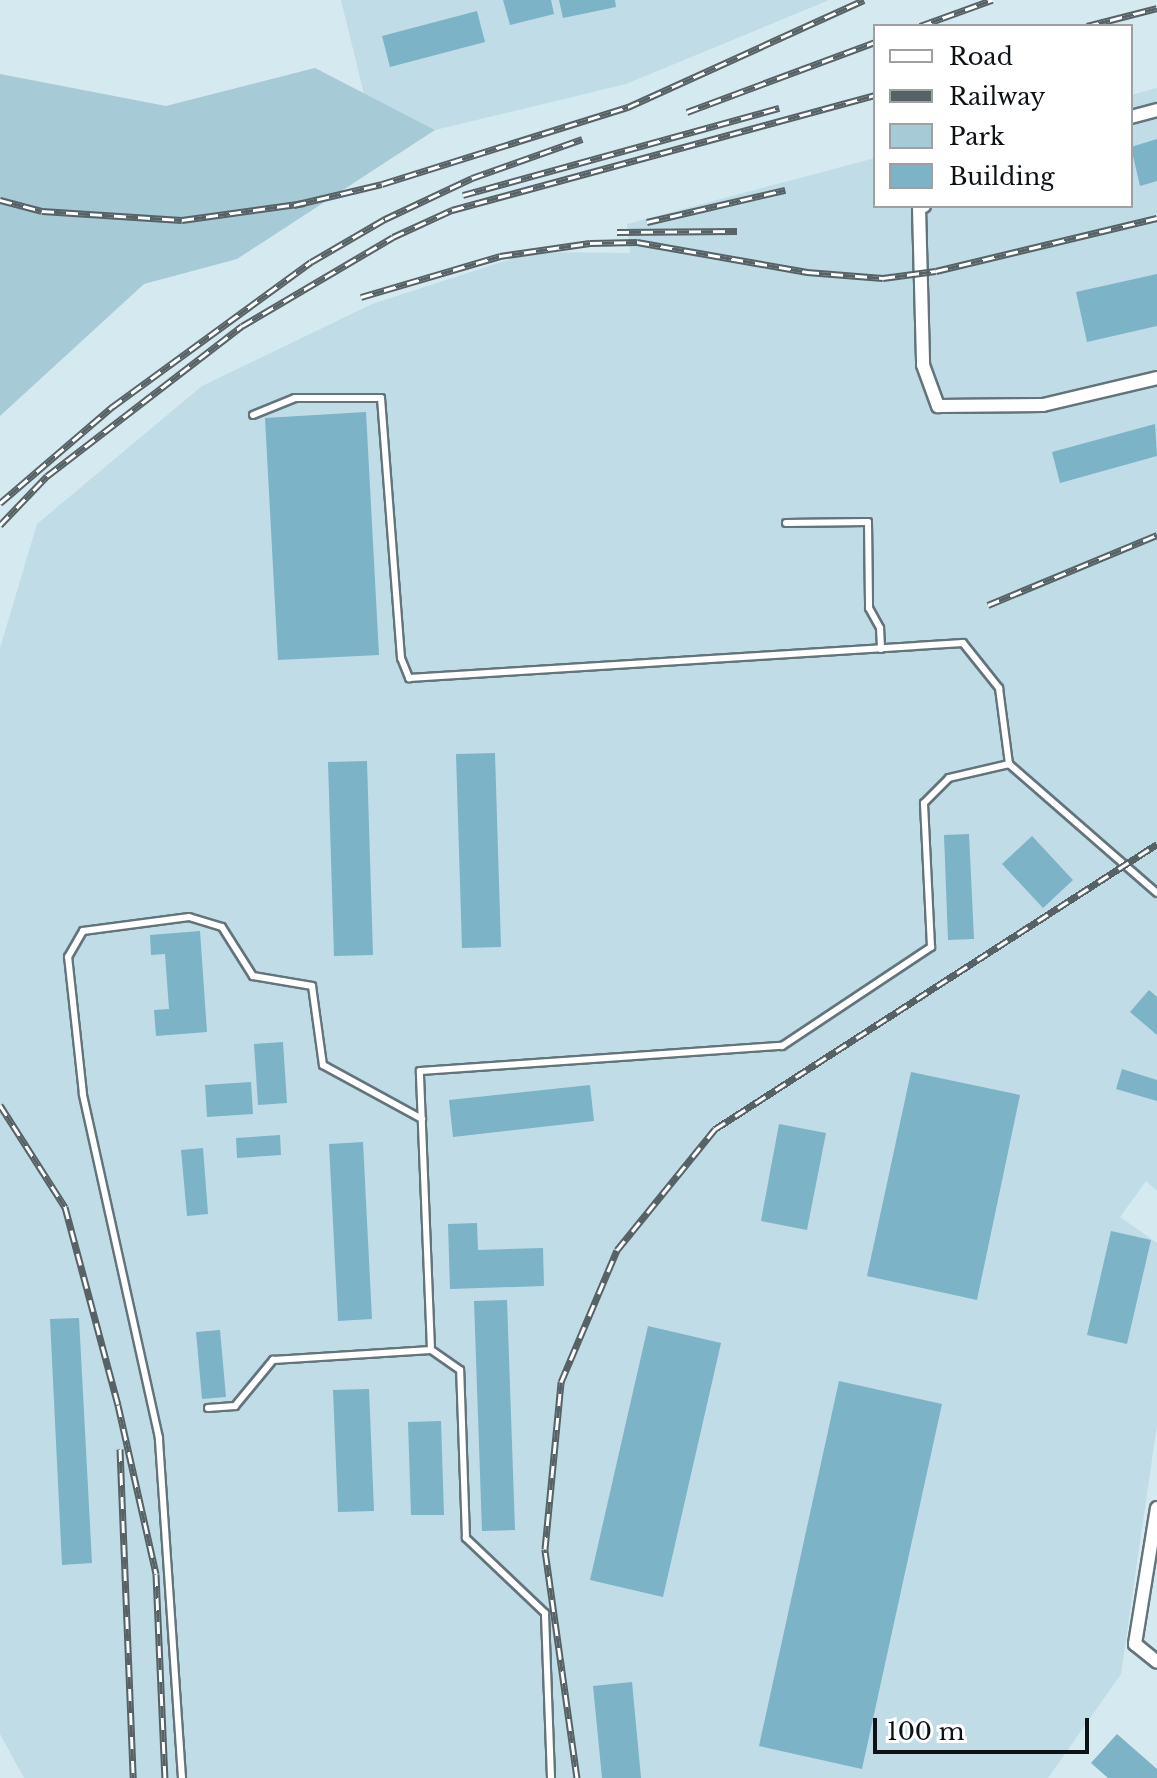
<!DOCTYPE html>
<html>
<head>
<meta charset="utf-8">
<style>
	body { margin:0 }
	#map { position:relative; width:1157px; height:1778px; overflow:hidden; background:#d5e9f0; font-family:"Libre Baskerville",serif }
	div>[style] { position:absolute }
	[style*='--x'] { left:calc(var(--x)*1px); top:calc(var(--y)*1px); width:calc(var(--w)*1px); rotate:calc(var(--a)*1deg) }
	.built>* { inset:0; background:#c0dce7 }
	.green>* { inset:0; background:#a7cad7 }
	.building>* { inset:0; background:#7cb3c7 }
	.roads { filter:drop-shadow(2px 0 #63747b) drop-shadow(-2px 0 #63747b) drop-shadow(0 2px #63747b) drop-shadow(0 -2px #63747b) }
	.service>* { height:6px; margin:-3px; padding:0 3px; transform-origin:3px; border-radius:3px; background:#fff }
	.minor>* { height:12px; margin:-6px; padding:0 6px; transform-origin:6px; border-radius:6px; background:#fff }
	.rail>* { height:7px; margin-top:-3.5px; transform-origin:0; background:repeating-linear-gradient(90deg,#fff 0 12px,#576267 0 24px); box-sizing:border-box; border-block:2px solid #576267 }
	span { translate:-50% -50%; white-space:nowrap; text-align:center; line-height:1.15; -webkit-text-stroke:6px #fff; paint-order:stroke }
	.legend { position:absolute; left:873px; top:24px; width:260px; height:184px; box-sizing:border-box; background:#fff; border:2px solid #9ea0a1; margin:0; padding:10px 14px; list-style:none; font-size:24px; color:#0c1215 }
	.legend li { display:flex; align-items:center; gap:16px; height:40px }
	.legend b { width:40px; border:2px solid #9ea0a1 }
	.scale { position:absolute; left:873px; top:1718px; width:216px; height:36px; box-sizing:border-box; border:4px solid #0c1215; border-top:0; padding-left:10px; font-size:24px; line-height:28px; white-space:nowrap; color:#0c1215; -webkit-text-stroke:6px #fff; paint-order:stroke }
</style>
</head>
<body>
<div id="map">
	<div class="built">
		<i style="clip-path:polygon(341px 0,829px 0,626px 84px,435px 130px,364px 94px)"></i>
		<i style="clip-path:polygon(1157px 88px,1157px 1191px,1146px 1181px,1120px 1217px,1157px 1243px,1157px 1425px,1121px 1674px,1048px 1778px,24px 1778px,0 1734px,0 648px,37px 524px,202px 386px,372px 304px,532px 252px,630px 253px,627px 224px,875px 158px,875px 206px,1131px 206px,1131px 95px)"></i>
	</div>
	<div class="green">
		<i style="clip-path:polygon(315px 68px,435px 130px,237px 259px,144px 284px,0 416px,0 74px,166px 106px)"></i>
	</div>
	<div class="building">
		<i style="clip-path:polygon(503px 0,551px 0,554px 14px,510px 25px)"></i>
		<i style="clip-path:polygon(559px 0,615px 0,616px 7px,563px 18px)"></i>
		<i style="clip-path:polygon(477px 11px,485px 42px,390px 67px,382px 36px)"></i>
		<i style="clip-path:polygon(1157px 139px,1157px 181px,1140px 186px,1131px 147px)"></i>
		<i style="clip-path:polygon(1157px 274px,1157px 326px,1087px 342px,1076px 292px)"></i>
		<i style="clip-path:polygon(366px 412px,379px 655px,278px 660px,265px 418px)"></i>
		<i style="clip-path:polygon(1155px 424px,1157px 456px,1060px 483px,1052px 452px)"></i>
		<i style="clip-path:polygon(495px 753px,501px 947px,462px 948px,456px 754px)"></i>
		<i style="clip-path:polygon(367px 761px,373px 955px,334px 956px,328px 762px)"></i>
		<i style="clip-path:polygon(969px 834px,974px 939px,948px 940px,944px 835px)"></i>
		<i style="clip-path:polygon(1032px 836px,1073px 880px,1043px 908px,1002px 864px)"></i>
		<i style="clip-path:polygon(200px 931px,207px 1032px,156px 1036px,154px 1010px,169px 1009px,165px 954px,151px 955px,150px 935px)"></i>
		<i style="clip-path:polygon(1149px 990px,1157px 997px,1157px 1035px,1130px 1012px)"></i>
		<i style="clip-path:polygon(283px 1042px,287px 1103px,258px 1105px,254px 1044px)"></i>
		<i style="clip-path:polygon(1122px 1069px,1157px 1080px,1157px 1101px,1116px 1089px)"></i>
		<i style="clip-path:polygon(911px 1072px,1020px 1095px,977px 1300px,867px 1276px)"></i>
		<i style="clip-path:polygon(251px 1082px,253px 1114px,207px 1117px,205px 1085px)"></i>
		<i style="clip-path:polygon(590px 1085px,594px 1121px,453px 1137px,449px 1100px)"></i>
		<i style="clip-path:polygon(779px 1124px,826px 1133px,807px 1230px,761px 1221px)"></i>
		<i style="clip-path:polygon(280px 1135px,281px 1155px,237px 1158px,236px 1138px)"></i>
		<i style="clip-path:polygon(363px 1142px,372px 1319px,338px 1321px,329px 1144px)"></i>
		<i style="clip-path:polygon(203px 1148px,208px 1214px,187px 1216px,181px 1150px)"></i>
		<i style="clip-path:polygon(477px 1223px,478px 1250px,543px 1248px,544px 1286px,450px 1289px,448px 1224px)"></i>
		<i style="clip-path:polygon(1111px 1231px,1151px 1240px,1127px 1344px,1087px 1335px)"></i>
		<i style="clip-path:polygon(507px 1300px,515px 1530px,482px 1531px,474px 1301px)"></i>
		<i style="clip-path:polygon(79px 1318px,92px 1563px,62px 1565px,50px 1319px)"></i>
		<i style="clip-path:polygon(648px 1326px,721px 1343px,663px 1597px,590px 1580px)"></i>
		<i style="clip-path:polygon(220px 1330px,226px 1397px,202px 1399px,196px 1332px)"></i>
		<i style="clip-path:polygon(839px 1381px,942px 1404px,862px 1769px,759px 1746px)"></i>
		<i style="clip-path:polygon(369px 1389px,374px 1511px,338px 1512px,333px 1390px)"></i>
		<i style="clip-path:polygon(441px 1421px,444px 1515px,411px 1515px,408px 1422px)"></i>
		<i style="clip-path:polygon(632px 1682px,641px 1778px,602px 1778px,593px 1686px)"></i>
		<i style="clip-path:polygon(1117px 1734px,1157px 1769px,1157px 1778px,1108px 1778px,1091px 1763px)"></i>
	</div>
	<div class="roads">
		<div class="service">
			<i style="--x:253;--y:415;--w:45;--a:-22"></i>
			<i style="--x:295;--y:398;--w:86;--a:0"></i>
			<i style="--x:381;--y:398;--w:261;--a:85.6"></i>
			<i style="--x:401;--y:658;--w:22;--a:68"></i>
			<i style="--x:409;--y:678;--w:555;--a:-3.61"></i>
			<i style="--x:963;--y:643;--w:58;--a:51.3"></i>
			<i style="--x:999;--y:688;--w:77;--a:82.5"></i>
			<i style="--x:1009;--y:764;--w:196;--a:41.1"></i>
			<i style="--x:786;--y:523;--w:82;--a:-0.7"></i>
			<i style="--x:868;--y:522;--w:86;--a:89.3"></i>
			<i style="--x:869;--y:608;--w:23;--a:61"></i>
			<i style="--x:880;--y:628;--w:21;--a:87"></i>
			<i style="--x:208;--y:1408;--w:27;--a:-4"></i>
			<i style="--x:235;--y:1406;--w:60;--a:-50.4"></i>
			<i style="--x:273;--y:1360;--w:158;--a:-3.6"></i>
			<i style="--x:182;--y:1778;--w:341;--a:-93.9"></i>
			<i style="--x:159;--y:1438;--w:352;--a:-102.5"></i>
			<i style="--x:83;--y:1094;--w:138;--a:-96.2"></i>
			<i style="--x:68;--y:957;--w:30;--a:-60"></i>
			<i style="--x:83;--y:931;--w:107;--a:-7.5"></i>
			<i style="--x:189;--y:917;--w:34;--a:17"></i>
			<i style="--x:222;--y:927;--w:58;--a:57.7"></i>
			<i style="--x:253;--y:976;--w:60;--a:9.6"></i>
			<i style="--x:312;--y:986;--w:80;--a:82.1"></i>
			<i style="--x:323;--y:1065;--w:113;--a:28.6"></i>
			<i style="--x:551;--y:1778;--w:165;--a:-92.1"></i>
			<i style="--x:545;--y:1613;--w:109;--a:-136.5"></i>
			<i style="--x:466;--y:1538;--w:168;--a:-92"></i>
			<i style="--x:460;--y:1370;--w:35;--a:-145"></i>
			<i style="--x:431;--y:1350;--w:279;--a:-92.3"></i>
			<i style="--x:420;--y:1071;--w:363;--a:-4"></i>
			<i style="--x:782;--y:1046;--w:179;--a:-33.6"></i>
			<i style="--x:931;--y:947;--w:144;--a:-92.8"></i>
			<i style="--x:924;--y:803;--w:35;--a:-45"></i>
			<i style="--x:949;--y:778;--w:62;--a:-13.1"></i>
		</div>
		<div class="minor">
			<i style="--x:1131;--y:117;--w:27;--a:-15"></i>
			<i style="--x:924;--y:206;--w:5;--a:158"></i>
			<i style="--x:919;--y:208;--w:157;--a:88.5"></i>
			<i style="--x:923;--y:365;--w:44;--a:69.9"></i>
			<i style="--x:938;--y:406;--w:105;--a:-0.5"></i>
			<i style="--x:1043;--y:405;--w:117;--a:-13.3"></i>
			<i style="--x:1157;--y:1508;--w:138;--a:99.2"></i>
			<i style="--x:1135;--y:1644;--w:28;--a:39"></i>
		</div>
	</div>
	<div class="rail">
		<i style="--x:920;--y:26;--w:77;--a:-19.9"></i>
		<i style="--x:1087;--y:26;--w:72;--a:-14.4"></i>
		<i style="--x:687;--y:112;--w:201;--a:-20.4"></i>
		<i style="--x:463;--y:195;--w:328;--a:-15.4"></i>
		<i style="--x:0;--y:200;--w:43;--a:14.7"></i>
		<i style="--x:42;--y:211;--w:140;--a:3.7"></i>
		<i style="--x:182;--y:220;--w:124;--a:-7.9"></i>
		<i style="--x:294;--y:205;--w:90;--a:-13.4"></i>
		<i style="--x:382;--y:184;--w:258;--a:-17.4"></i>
		<i style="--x:628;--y:107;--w:259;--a:-24.4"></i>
		<i style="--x:647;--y:222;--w:142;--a:-13.1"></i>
		<i style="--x:617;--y:232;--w:120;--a:-0.5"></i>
		<i style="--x:361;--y:297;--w:145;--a:-16.4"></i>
		<i style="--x:500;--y:256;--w:91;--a:-8.2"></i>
		<i style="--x:590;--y:243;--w:47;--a:-1.2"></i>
		<i style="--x:637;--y:242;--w:173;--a:10"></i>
		<i style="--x:807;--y:272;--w:76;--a:4.5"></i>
		<i style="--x:883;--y:278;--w:53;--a:-7.5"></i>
		<i style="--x:936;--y:271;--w:227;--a:-13.5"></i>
		<i style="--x:0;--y:503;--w:148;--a:-40.6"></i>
		<i style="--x:112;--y:407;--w:246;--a:-36.1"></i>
		<i style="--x:311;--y:262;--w:86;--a:-30.2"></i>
		<i style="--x:385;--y:219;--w:96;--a:-25.2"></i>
		<i style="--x:472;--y:178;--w:117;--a:-19.5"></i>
		<i style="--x:0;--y:525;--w:68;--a:-46.2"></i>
		<i style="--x:47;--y:476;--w:246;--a:-37.6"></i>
		<i style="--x:242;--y:326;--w:175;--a:-30.5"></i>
		<i style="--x:393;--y:237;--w:65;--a:-24.6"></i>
		<i style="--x:452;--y:210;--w:438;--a:-15.2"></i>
		<i style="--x:988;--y:605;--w:183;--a:-22.5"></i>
		<i style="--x:0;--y:1105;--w:121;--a:57.5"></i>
		<i style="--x:65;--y:1207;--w:205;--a:75"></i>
		<i style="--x:118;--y:1405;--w:173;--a:77.3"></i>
		<i style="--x:156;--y:1574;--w:204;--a:87.5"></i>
		<i style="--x:120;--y:1449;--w:329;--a:87.7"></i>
		<i style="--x:577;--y:1778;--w:231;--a:-98"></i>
		<i style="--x:545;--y:1549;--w:168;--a:-84.5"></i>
		<i style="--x:561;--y:1382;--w:143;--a:-67"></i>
		<i style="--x:617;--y:1250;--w:156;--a:-51"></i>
		<i style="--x:715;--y:1129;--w:526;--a:-32.81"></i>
	</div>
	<ul class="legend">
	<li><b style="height:10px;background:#fff"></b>Road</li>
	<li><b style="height:10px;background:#576267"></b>Railway</li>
	<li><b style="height:22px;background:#a7cad7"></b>Park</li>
	<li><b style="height:22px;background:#7cb3c7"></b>Building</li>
	</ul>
	<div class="scale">100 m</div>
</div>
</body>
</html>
